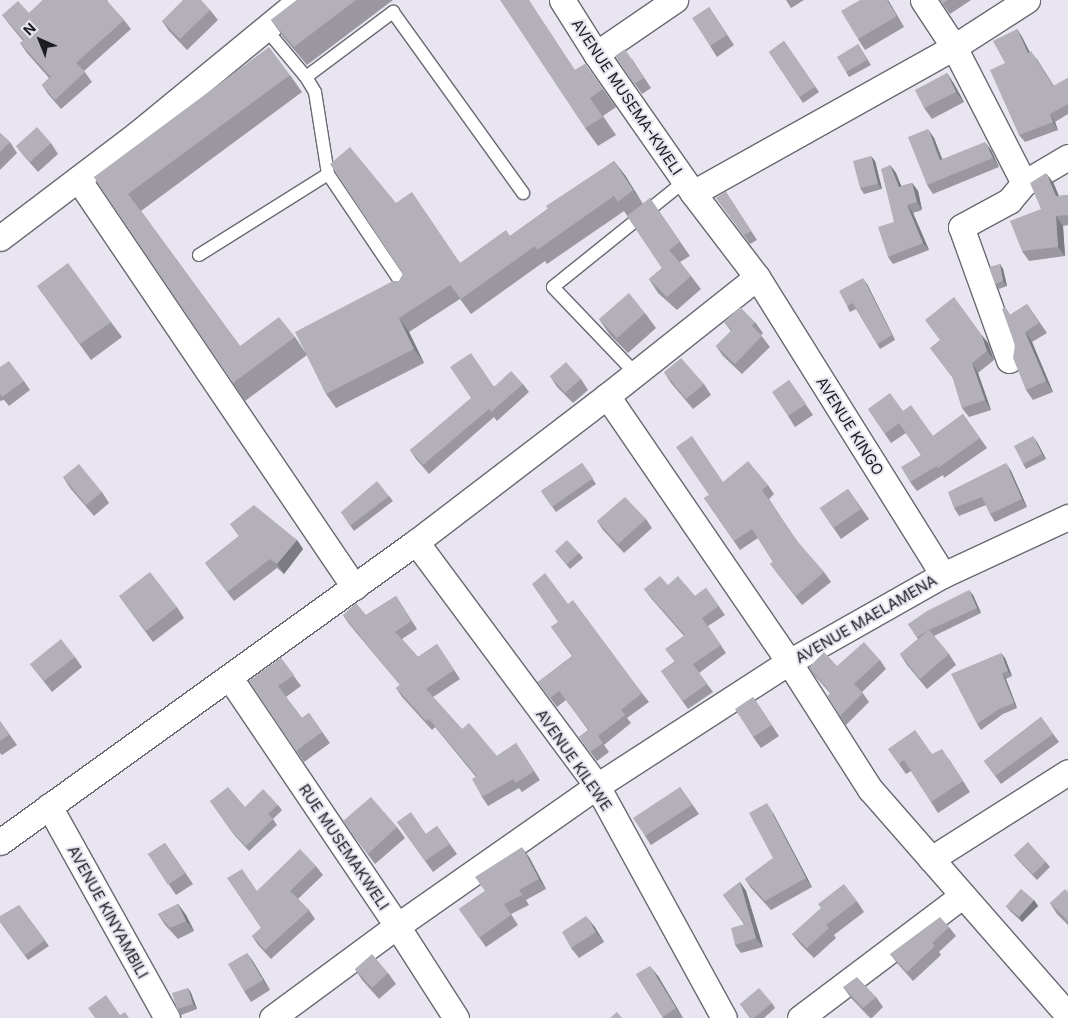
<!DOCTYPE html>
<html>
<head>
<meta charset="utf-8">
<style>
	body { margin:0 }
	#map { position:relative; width:1068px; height:1018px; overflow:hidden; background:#e8e5f1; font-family:Inter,sans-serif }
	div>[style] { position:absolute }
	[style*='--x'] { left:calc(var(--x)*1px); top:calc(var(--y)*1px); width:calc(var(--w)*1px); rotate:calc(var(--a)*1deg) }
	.roads { filter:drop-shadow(1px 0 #6b6872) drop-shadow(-1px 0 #6b6872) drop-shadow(0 1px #6b6872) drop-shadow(0 -1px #6b6872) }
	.lane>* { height:12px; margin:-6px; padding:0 6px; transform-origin:6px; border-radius:6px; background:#fff }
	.street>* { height:25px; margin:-12.5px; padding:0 12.5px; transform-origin:12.5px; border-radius:12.5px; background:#fff }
	.wall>* { inset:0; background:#9a97a0 }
	.shaded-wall>* { inset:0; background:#7d7b82 }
	.building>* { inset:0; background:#b3b0ba }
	span { translate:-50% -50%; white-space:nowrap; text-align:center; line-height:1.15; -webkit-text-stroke:4px #e8e5f1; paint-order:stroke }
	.street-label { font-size:15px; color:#1d1c20 }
	.north { position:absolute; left:15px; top:15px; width:50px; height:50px; -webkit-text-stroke:4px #e8e5f1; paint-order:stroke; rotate:316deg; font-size:14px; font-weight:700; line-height:20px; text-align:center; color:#1d1c20 }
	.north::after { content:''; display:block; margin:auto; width:18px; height:22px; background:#1d1c20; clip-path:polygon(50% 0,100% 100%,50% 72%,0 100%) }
</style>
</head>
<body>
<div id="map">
	<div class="roads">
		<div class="lane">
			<i style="--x:265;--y:28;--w:64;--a:50.1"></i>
			<i style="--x:306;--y:77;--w:109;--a:-36.8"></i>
			<i style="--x:393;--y:12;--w:223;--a:54.3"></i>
			<i style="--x:306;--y:77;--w:17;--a:59"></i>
			<i style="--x:315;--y:92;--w:83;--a:81"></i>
			<i style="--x:328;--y:174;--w:138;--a:56"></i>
			<i style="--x:199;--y:255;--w:152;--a:-32.1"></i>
			<i style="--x:636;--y:374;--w:120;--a:-133.7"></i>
			<i style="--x:553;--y:287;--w:169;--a:-38.8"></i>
		</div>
		<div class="street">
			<i style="--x:562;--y:0;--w:64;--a:57.8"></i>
			<i style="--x:596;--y:54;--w:169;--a:55.1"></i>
			<i style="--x:693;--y:193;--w:106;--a:52.7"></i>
			<i style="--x:757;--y:277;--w:351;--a:58"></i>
			<i style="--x:923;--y:0;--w:56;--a:56.6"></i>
			<i style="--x:954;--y:47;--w:153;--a:62.8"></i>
			<i style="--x:596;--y:54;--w:96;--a:-34.4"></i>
			<i style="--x:78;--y:179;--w:493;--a:55.9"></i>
			<i style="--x:693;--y:193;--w:299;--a:-29.2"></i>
			<i style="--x:954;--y:47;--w:87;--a:-32.8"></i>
			<i style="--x:0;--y:238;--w:172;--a:-37.2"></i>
			<i style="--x:137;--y:134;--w:211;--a:-39.4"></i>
			<i style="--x:1009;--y:360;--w:141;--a:-109.8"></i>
			<i style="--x:961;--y:227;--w:55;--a:-28.4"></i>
			<i style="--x:1009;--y:201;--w:23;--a:-50"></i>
			<i style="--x:1024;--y:183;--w:51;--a:-30.6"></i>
			<i style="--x:607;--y:396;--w:322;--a:55.6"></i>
			<i style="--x:789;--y:662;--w:151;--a:57.5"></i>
			<i style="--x:870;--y:789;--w:300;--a:48.8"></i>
			<i style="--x:416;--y:542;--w:304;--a:53.4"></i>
			<i style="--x:597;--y:786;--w:264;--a:61.3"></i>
			<i style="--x:230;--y:678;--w:299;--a:56"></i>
			<i style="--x:397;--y:926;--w:109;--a:57.3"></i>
			<i style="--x:49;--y:806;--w:243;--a:60.9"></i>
			<i style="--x:0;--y:842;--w:513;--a:-35.8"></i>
			<i style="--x:416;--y:542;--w:240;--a:-37.4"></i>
			<i style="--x:607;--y:396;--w:191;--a:-38.4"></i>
			<i style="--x:931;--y:859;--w:162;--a:-32.4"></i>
			<i style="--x:272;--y:1018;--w:155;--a:-36.4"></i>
			<i style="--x:397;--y:926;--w:244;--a:-35"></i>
			<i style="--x:597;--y:786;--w:229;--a:-32.9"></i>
			<i style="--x:789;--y:662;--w:177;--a:-29.5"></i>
			<i style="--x:943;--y:575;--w:138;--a:-24.9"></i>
			<i style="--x:800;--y:1018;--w:203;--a:-37"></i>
		</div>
	</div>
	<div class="wall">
		<i style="clip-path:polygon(43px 0,108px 0,107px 1px,124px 20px,131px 29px,84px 71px,92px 82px,61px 109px,48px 94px,42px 85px,49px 78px,27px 53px,20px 43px,23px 41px,9px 24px,2px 15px,29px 13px)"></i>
		<i style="clip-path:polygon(297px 0,393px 0,307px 65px,284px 38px,271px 20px)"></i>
		<i style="clip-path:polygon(786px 0,804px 0,791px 8px)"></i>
		<i style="clip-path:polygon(888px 0,904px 27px,865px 50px,858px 39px)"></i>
		<i style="clip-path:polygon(940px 0,971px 0,950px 14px)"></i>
		<i style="clip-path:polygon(709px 7px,734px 45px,717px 57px,710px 46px)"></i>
		<i style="clip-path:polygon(210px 10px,218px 20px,187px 50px,169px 31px,162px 21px)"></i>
		<i style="clip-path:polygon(1017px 29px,1022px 37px,1029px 52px,1037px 59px,1054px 86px,1068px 78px,1068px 114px,1055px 122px,1058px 130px,1025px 142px,1019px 135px,1005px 63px)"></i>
		<i style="clip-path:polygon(784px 41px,819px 92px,803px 103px,769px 52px)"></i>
		<i style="clip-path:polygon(858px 44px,871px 65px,849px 77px,846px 72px)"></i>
		<i style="clip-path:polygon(615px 56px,632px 59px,651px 88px,642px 94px)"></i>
		<i style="clip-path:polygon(585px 64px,616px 107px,603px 116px,616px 135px,598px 146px,585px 128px,575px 70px)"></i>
		<i style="clip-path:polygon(947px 73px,954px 84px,964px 102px,932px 119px,924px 108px)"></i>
		<i style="clip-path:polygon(290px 75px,302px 92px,141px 211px,240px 346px,295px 337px,305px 352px,399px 281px,403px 274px,396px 203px,460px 263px,510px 236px,614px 161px,643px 204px,650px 198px,690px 256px,680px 262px,691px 276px,701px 289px,677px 310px,658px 293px,649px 279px,662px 268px,624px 211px,547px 264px,545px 261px,471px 314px,460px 299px,409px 332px,424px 363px,336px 408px,326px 394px,307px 355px,245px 401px,94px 177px)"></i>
		<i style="clip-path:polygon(0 133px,10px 142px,17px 153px,0 170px)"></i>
		<i style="clip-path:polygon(934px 138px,942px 159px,991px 150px,999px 167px,933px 194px,927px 185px)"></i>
		<i style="clip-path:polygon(51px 143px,58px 154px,38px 172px,24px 156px,16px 146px)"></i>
		<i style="clip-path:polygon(875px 161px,882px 189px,864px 194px,860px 188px)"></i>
		<i style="clip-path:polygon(890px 165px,896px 173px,901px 186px,912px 183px,918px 191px,922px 210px,913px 213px,929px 250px,893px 264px,888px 257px,894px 222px)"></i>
		<i style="clip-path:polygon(1053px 182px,1059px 196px,1068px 195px,1068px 225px,1063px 226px,1065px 256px,1029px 261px,1022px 251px,1041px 209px)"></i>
		<i style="clip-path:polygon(726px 192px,757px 240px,750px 244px,716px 198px)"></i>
		<i style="clip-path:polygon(1000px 264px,1003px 269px,1007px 286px,999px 289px,995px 284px)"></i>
		<i style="clip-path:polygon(867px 284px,895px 340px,880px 349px,856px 309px,850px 312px,847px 306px)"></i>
		<i style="clip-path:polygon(37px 286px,111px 322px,122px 337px,91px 360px)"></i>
		<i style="clip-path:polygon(1027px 304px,1047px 333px,1032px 342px,1053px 392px,1033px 400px,1026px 390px,1005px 307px,1010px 315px)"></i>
		<i style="clip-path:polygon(645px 313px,656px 328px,628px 353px,610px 335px,599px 319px)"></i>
		<i style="clip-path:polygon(724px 322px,755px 322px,763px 333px,761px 335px,770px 347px,742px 374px,723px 356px,716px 346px,731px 331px)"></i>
		<i style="clip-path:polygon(988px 343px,994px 360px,978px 373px,991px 410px,969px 417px,962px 408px,953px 378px,930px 348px)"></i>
		<i style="clip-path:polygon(0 367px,24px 381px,30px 390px,9px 406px,4px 400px,0 401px)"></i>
		<i style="clip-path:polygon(664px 372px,704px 384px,711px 395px,693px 409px,671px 383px)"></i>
		<i style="clip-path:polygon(550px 376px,581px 379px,588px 390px,573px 403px,557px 387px)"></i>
		<i style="clip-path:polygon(789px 380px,813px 415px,795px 427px,788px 416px)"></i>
		<i style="clip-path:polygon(523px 384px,529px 392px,497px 421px,494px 417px,429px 474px,416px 459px,410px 450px,494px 386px)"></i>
		<i style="clip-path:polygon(868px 409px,933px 436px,963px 414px,987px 448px,944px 478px,943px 475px,917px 491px,910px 482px,921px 455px,906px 433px,891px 443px)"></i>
		<i style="clip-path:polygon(1037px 442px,1046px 459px,1026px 469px,1023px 464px)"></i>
		<i style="clip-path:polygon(582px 463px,596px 484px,556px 512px,541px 491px)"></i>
		<i style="clip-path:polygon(1011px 471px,1027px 507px,995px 522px,990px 514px,986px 505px,959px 516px,954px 508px)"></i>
		<i style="clip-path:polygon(63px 477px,102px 492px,109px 503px,94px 516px,70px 488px)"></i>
		<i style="clip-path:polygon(768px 485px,774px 494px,769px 499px,798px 543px,824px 572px,831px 582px,802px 605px,770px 564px,773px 562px,758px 538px,740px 550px,704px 498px,709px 495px)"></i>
		<i style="clip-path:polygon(848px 489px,869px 519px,841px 539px,820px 508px)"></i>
		<i style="clip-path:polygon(389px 496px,393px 501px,354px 531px,341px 512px)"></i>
		<i style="clip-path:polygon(646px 519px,652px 528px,624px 553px,603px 530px,597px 521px)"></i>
		<i style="clip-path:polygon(230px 524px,297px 540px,303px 549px,284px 574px,277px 568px,234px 601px,205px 563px,239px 536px)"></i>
		<i style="clip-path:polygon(555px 551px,579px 553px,583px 558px,570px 569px)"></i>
		<i style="clip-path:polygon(668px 585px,695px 596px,706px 588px,725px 615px,708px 626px,726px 653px,699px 673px,713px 692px,688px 709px,661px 671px,674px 662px,684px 636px,650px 597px,644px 589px)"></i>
		<i style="clip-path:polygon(973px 595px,981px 613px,934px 636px,949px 654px,956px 665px,927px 689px,907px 665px,900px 654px,918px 639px,908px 624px)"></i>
		<i style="clip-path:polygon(119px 596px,177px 607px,184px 618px,153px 642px)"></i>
		<i style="clip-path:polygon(396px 596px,417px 629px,402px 639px,418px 657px,437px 644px,460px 679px,433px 697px,462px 729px,497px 756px,516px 743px,540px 780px,522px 792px,519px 788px,488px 806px,482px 797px,476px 777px,435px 727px,432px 730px,402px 697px,396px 688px,400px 685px,349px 624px,343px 615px,366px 615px)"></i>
		<i style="clip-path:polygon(568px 604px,642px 693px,649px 702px,627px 718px,631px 723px,604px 745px,609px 752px,597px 761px,579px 737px,588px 730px,566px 700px,557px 707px,538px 682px,572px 656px,551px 627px,558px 622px)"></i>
		<i style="clip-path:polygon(75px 657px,82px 667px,52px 692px,30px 664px)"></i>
		<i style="clip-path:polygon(281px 658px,301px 686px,286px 697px,302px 718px,309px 713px,330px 743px,304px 762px,249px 681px)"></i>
		<i style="clip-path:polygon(1005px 658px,1012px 676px,1006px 679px,1017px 708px,1003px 714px,981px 730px,977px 724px)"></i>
		<i style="clip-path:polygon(880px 660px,886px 669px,862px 692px,869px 702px,846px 725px,840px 716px,830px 693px,815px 676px,809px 667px,837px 666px)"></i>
		<i style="clip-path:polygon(753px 697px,779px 736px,761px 748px,753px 737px)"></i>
		<i style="clip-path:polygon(1041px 717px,1059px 742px,1001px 784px,984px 761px)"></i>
		<i style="clip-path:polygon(0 721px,17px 745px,2px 755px,0 753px)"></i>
		<i style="clip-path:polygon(888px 749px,932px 754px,949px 759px,970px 792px,938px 813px,911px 771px,906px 774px)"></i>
		<i style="clip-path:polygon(680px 787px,699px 814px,651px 845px,645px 836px)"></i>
		<i style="clip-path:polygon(210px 801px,245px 807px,278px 805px,282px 810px,273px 819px,277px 825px,249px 851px,235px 836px)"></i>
		<i style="clip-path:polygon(773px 813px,812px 887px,771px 910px,751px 888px,745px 879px,773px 858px)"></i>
		<i style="clip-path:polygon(397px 822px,426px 834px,437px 826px,457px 854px,433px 872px)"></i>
		<i style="clip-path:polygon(397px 827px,405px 838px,375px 864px,351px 832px)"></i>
		<i style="clip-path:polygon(165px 843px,193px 884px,176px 895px,148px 854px)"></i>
		<i style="clip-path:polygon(1014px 855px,1046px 862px,1050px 867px,1037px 880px,1018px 860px)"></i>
		<i style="clip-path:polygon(529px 857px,546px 889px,526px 900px,529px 905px,511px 914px,518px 925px,486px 947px,459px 909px,485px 891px)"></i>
		<i style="clip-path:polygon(316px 866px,323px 875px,298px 899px,309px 910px,315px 919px,271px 959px,258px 945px,252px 936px,261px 928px,257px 891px)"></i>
		<i style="clip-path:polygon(740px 882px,746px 891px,763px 947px,741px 953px,735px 945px,744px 924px,723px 895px)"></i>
		<i style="clip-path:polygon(1068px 892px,1068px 925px,1057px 914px,1050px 903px)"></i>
		<i style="clip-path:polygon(1034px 900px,1038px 906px,1022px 922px,1010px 911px,1006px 906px)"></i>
		<i style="clip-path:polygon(857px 901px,864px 912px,834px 935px,836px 938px,814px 958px,800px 944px,792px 934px)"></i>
		<i style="clip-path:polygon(178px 904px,186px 915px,194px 931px,178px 939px,165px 925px,158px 914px)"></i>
		<i style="clip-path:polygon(19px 905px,49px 946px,28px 960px,0 922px)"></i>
		<i style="clip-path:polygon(594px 926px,604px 942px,579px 958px,571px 948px)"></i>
		<i style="clip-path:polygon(949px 927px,956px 936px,939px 952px,941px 955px,913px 981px,897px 963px,890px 954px)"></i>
		<i style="clip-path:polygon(247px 953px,254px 963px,270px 990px,251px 1002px,244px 991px)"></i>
		<i style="clip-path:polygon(355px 969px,388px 973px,396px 984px,379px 999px,362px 980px)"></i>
		<i style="clip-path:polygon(636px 974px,658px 976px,683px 1018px,663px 1018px)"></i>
		<i style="clip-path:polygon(843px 987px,876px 997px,883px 1007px,872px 1018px,870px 1018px,851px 998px)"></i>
		<i style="clip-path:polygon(188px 988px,191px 993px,197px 1009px,181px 1015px,177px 1009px)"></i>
		<i style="clip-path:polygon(772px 1003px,775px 1008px,764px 1018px,750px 1018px,740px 1004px)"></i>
	</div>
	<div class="shaded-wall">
		<i style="clip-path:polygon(887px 0,888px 0,904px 27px,897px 16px)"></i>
		<i style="clip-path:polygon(1017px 29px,1022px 37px,1034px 60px,1028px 53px)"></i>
		<i style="clip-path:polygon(947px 73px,954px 84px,964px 102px,956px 92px)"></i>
		<i style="clip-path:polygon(1050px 114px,1055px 122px,1058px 130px,1053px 122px)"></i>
		<i style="clip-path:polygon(928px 129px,934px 138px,946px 169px,940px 160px)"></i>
		<i style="clip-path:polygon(985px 142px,991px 150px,999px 167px,993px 158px)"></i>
		<i style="clip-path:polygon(871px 156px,875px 161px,882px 189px,878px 184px)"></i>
		<i style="clip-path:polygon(614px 161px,625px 175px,643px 204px,633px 190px)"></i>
		<i style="clip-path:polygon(890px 165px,896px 173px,905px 195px,899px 187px)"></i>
		<i style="clip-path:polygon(1046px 173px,1053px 182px,1063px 206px,1056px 196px)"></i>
		<i style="clip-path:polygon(912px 183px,918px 191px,922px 210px,917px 202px)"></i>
		<i style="clip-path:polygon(907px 205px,913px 213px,929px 250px,923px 243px)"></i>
		<i style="clip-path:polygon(1056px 216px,1063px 226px,1065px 256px,1058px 247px)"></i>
		<i style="clip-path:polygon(1000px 264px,1003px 269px,1007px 286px,1003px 281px)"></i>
		<i style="clip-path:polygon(863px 278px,867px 284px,895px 340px,892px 335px)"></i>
		<i style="clip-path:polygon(399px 318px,409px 332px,424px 363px,414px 349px)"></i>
		<i style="clip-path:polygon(1025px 332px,1032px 342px,1053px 392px,1046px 381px)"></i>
		<i style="clip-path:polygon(981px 334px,988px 343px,994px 360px,987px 351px)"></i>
		<i style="clip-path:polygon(972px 363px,978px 373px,991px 410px,985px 400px)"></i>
		<i style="clip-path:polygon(1033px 436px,1037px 442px,1046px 459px,1042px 454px)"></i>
		<i style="clip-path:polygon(1006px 463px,1011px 471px,1027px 507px,1022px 499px)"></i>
		<i style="clip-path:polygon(297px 540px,303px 549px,284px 574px,277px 564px)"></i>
		<i style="clip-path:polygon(969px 590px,973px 595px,981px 613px,977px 608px)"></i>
		<i style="clip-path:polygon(1001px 653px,1005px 658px,1012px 676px,1008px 671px)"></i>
		<i style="clip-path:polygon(1002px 673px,1006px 679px,1017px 708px,1014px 703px)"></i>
		<i style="clip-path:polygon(767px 803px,773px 813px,812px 887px,806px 878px)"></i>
		<i style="clip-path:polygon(522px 847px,529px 857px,546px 889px,539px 879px)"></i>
		<i style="clip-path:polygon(740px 882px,746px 891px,763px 947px,756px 938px)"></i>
		<i style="clip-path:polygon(1034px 900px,1038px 906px,1022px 922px,1019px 917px)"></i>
		<i style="clip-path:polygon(178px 904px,186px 915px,194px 931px,186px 921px)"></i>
		<i style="clip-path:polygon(586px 916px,594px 926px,604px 942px,596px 932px)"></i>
		<i style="clip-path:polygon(247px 953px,254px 963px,270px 990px,263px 980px)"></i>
		<i style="clip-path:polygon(650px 966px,658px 976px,683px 1018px,676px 1008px)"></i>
		<i style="clip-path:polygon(188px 988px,191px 993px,197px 1009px,193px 1004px)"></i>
	</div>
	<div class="building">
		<i style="clip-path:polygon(43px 0,106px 0,124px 20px,76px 63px,85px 72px,55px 100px,42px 85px,51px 77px,20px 43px,24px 40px,2px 15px,18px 1px,29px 13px)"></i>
		<i style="clip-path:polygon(183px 0,201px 0,210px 10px,180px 39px,162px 21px)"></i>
		<i style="clip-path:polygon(297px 0,356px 0,294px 47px,271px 20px)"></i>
		<i style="clip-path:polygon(500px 0,529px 0,575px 70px,585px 64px,603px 89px,590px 98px,603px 117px,585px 128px)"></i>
		<i style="clip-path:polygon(860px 0,887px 0,897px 16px,858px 39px,841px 11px)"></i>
		<i style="clip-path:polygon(940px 0,948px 0,942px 4px)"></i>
		<i style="clip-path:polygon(709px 7px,727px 35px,710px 46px,692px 18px)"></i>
		<i style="clip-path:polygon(1017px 29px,1028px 53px,1031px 51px,1053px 86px,1068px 78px,1068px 104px,1050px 114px,1053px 122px,1019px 135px,990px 70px,1005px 63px,993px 41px)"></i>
		<i style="clip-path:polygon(784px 41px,815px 87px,799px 97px,769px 52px)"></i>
		<i style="clip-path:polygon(858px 44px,867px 60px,846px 72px,837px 57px)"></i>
		<i style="clip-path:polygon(269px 47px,290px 75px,128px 194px,240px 346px,279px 317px,295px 337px,233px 383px,94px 177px)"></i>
		<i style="clip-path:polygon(625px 49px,644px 78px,634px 84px,615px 56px)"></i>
		<i style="clip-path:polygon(947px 73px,956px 92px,924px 108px,915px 90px)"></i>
		<i style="clip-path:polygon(37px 127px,51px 143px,30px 162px,16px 146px)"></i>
		<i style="clip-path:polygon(928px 129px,940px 160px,985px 142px,993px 158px,927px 185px,908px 137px)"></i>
		<i style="clip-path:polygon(0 133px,10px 142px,0 152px)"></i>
		<i style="clip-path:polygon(350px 147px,396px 203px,412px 192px,460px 263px,506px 230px,510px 236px,548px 209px,546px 206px,614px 161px,633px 190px,618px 202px,614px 196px,537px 250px,535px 246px,461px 299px,450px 285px,399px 318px,414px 349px,326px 394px,295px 332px,393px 281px,399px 281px,403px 274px,330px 164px)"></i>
		<i style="clip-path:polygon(871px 156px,878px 184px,860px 188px,853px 161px)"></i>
		<i style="clip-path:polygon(890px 165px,899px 187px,912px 183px,917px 202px,907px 205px,923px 243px,888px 257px,878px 227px,894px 222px,881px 169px)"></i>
		<i style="clip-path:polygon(1046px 173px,1056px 196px,1068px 195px,1068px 215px,1056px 216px,1058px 247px,1022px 251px,1010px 221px,1041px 209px,1030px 183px)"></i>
		<i style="clip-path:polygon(726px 192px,751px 231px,744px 235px,716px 198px)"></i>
		<i style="clip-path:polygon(650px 198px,680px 242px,669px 250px,691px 276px,667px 297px,649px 279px,662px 268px,627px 216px)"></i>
		<i style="clip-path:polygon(68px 263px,111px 322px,80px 344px,37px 286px)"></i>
		<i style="clip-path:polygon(1000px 264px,1003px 281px,995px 284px,989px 267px)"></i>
		<i style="clip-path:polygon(863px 278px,892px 335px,877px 344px,853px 303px,847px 306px,839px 291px)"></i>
		<i style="clip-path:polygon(629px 293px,645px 313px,617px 338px,599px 319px)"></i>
		<i style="clip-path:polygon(954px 297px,981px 334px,987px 351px,972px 363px,985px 400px,962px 408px,952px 376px,930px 348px,940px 340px,925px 320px)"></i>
		<i style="clip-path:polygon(1027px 304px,1039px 323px,1025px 332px,1046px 381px,1026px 390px,1013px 358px,1015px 345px,1002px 309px,1005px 307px,1010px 315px)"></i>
		<i style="clip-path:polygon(740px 307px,755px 322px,752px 326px,762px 336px,735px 364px,716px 346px,732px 330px,724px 322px)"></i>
		<i style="clip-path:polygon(471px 353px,494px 387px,511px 371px,523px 384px,491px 412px,489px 409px,423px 465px,410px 450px,471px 398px,450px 367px)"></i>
		<i style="clip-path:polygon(681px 358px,704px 384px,686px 399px,664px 372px)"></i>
		<i style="clip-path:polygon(9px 361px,24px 381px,2px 397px,0 394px,0 367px)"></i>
		<i style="clip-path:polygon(566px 362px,581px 379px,565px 393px,550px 376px)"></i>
		<i style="clip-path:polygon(789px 380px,806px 404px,788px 416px,772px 392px)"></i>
		<i style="clip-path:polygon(890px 393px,903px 411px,911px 405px,933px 436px,963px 414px,980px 438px,938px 468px,937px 466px,910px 482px,901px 467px,921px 455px,899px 423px,885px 434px,868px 409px)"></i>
		<i style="clip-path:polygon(692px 436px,723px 482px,748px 461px,768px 485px,762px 490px,798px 542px,824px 572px,796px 596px,770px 564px,773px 562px,752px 529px,734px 541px,704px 498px,709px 495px,676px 447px)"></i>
		<i style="clip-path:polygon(1033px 436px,1042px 454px,1023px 464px,1014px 446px)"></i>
		<i style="clip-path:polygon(582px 463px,593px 478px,552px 507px,541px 491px)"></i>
		<i style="clip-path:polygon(1006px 463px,1022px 499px,990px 514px,982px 497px,954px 508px,948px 492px)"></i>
		<i style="clip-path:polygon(79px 464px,102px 492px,86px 505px,63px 477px)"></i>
		<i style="clip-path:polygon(377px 481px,389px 496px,350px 526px,341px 512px)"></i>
		<i style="clip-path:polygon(848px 489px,861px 509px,833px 528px,820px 508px)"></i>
		<i style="clip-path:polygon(625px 497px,646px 519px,618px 544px,597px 521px)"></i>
		<i style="clip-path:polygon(254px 505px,297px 540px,277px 564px,270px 559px,227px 592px,205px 563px,239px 536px,230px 524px)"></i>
		<i style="clip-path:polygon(567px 540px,579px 553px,567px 564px,555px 551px)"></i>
		<i style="clip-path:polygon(150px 572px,177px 607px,146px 631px,119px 596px)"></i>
		<i style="clip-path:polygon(545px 573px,568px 604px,573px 600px,642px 693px,621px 710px,625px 715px,598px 736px,603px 743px,590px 752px,579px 737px,589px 730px,559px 691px,550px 698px,538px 682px,573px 656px,551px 627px,558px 622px,532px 584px)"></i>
		<i style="clip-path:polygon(660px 576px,668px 585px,678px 576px,695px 596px,706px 588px,719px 606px,702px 618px,721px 645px,693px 664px,707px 684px,683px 701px,661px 671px,675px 662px,665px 649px,685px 635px,644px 589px)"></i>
		<i style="clip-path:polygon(969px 590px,977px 608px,929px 630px,917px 637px,908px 624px,927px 611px)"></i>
		<i style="clip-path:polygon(396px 596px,411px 621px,395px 632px,418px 657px,437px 644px,454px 670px,426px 689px,462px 729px,469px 723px,497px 756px,516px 743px,534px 771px,516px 783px,513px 779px,482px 797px,472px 779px,477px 776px,429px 719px,426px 721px,396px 688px,400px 685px,343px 615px,356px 603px,366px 615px)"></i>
		<i style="clip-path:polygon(929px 630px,949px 654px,920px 679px,900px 654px)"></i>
		<i style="clip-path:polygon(61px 639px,75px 657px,44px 681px,30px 664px)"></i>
		<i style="clip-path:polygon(864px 642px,880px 660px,854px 684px,863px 693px,840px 716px,827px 696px,831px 693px,809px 667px,824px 652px,837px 666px)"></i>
		<i style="clip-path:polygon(1001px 653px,1008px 671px,1002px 673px,1014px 703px,999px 709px,977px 724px,951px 674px)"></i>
		<i style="clip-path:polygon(281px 658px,294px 675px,278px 686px,302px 718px,309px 713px,322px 732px,296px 751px,249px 681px)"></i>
		<i style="clip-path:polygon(753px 697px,772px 725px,753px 737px,735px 709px)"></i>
		<i style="clip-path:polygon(1041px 717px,1053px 734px,995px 776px,984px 761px)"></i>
		<i style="clip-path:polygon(0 721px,9px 735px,0 741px)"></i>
		<i style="clip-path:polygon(915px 730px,932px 754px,942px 749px,963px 781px,931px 802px,904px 760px,899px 764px,888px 749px)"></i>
		<i style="clip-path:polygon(228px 787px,245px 807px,263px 789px,278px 805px,268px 814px,273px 819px,246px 846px,231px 831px,210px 801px)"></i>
		<i style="clip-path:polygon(680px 787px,692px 805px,645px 836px,633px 818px)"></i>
		<i style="clip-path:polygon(371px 797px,397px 827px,368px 854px,343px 821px)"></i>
		<i style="clip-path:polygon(767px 803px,806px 878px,765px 901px,745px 879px,773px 858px,749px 813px)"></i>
		<i style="clip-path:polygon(411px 812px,426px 834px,437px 826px,450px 844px,425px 861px,397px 822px)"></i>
		<i style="clip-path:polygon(1028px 842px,1046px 862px,1033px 874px,1014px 855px)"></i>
		<i style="clip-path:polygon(165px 843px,185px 873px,168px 885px,148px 854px)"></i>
		<i style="clip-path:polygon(522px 847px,539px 879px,519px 890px,522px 895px,504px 904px,511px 915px,479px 938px,459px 909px,485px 891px,475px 877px)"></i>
		<i style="clip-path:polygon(300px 849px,316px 866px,290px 891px,309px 910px,265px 950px,252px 936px,261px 928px,227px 878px,242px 869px,257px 891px)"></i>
		<i style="clip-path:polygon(740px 882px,756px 938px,735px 945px,731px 928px,745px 924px,723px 895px)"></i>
		<i style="clip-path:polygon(844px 884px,857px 901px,826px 925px,829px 928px,807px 948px,792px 934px,821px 908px,818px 904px)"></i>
		<i style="clip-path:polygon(1021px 889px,1034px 900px,1019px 917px,1006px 906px)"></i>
		<i style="clip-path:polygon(1065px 889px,1068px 892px,1068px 921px,1050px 903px)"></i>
		<i style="clip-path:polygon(178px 904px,186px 921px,170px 928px,158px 914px)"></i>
		<i style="clip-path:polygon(19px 905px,45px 940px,25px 955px,0 922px,0 916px)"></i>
		<i style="clip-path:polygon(586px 916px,596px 932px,571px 948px,562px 932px)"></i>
		<i style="clip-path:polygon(940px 917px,949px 927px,932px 943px,935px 946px,907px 972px,890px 954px)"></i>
		<i style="clip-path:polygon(247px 953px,263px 980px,244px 991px,228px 964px)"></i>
		<i style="clip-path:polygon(372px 954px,388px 973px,372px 988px,355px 969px)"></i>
		<i style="clip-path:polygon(650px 966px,676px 1008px,663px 1017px,636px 974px)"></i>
		<i style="clip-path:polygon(857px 977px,876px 997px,863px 1008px,843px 987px)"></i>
		<i style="clip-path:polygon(188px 988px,193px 1004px,177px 1009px,172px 993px)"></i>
		<i style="clip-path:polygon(759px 988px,772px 1003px,754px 1018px,751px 1018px,740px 1004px)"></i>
		<i style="clip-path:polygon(106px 995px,120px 1015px,125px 1012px,129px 1018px,95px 1018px,88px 1008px)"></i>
		<i style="clip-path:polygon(617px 1012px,622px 1018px,610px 1018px)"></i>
	</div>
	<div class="street-label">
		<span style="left:627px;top:97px;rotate:56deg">AVENUE MUSEMA-KWELI</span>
		<span style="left:850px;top:426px;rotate:58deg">AVENUE KINGO</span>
		<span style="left:866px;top:619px;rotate:-30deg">AVENUE MAELAMENA</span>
		<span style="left:574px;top:760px;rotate:55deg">AVENUE KILEWE</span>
		<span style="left:344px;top:847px;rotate:56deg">RUE MUSEMAKWELI</span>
		<span style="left:108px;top:912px;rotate:61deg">AVENUE KINYAMBILI</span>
	</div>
	<div class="north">N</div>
</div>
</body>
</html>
